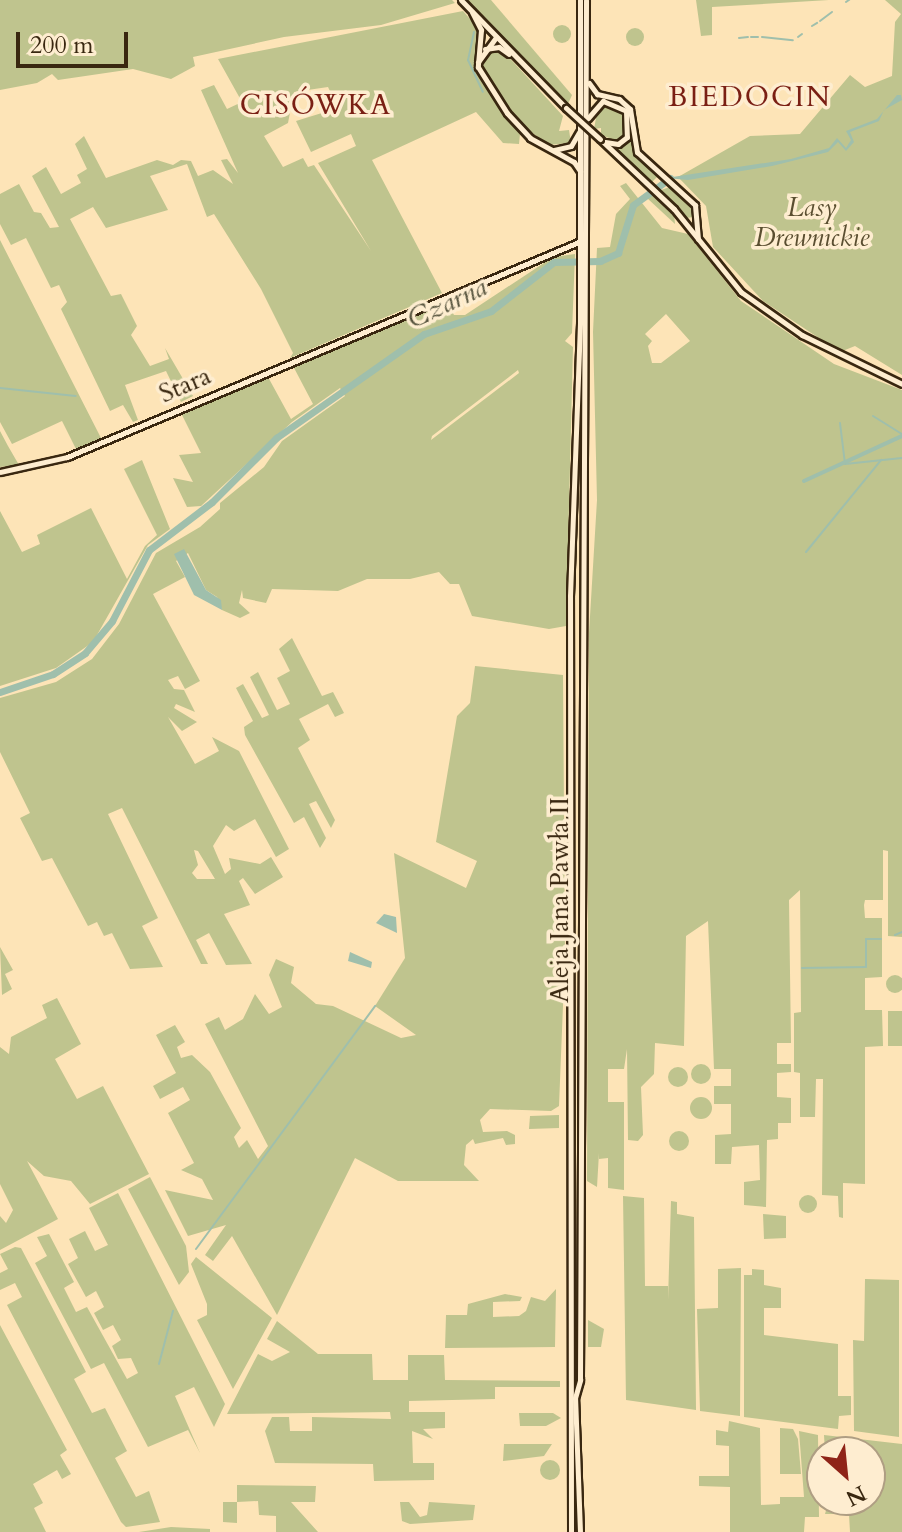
<!DOCTYPE html>
<html>
<head>
<meta charset="utf-8">
<style>
	body { margin:0 }
	#map { position:relative; width:902px; height:1532px; overflow:hidden; background:#fde4b7; font-family:Cardo,serif }
	div>[style] { position:absolute }
	[style*='--x'] { left:calc(var(--x)*1px); top:calc(var(--y)*1px); width:calc(var(--w)*1px); rotate:calc(var(--a)*1deg) }
	.green>* { inset:0; background:#bfc48e }
	.round { border-radius:50% }
	.water>* { inset:0; background:#9fbfac }
	.stream>* { height:2px; margin:-1px; padding:0 1px; transform-origin:1px; border-radius:1px; background:#9fbfac }
	.canal>* { height:4px; margin:-2px; padding:0 2px; transform-origin:2px; border-radius:2px; background:#9fbfac }
	.river>* { height:7px; margin:-3.5px; padding:0 3.5px; transform-origin:3.5px; border-radius:3.5px; background:#9fbfac }
	.roads { filter:drop-shadow(2px 0 #392710) drop-shadow(-2px 0 #392710) drop-shadow(0 2px #392710) drop-shadow(0 -2px #392710) }
	.secondary>* { height:5px; margin:-2.5px; padding:0 2.5px; transform-origin:2.5px; border-radius:2.5px; background:#feedd0 }
	.bridges { filter:drop-shadow(2px 0 #392710) drop-shadow(-2px 0 #392710) drop-shadow(0 2px #392710) drop-shadow(0 -2px #392710) }
	.secondary-bridge>* { height:5px; margin:-2.5px; padding:0 2.5px; transform-origin:2.5px; border-radius:2.5px; background:#feedd0 }
	span { translate:-50% -50%; white-space:nowrap; text-align:center; line-height:1.15; -webkit-text-stroke:7px #feedd0; paint-order:stroke }
	.park-label { font-size:26px; color:#5a4e30; font-style:italic }
	.street-label { font-size:26px; color:#392710 }
	.neighbourhood-label { font-size:28px; color:#7a1f14; letter-spacing:2px }
	.water-label { font-size:28px; color:#58553f; font-style:italic }
	.north { position:absolute; left:806px; top:1436px; width:80px; height:80px; box-sizing:border-box; background:#feedd0; border:2px solid #af9e83; border-radius:50%; rotate:153deg; font-size:22px; font-weight:700; line-height:32px; text-align:center; color:#392710 }
	.north::after { content:''; display:block; margin:auto; width:28px; height:36px; background:#8f2418; clip-path:polygon(50% 0,100% 100%,50% 72%,0 100%) }
	.scale { position:absolute; left:16px; top:32px; width:112px; height:36px; box-sizing:border-box; border:4px solid #392710; border-top:0; padding-left:10px; font-size:24px; line-height:28px; white-space:nowrap; color:#392710; -webkit-text-stroke:6px #feedd0; paint-order:stroke }
</style>
</head>
<body>
<div id="map">
	<div class="green">
		<i style="clip-path:polygon(0 0,452px 0,455px 3px,381px 25px,284px 37px,193px 57px,195px 66px,171px 79px,133px 69px,58px 80px,52px 74px,37px 83px,0 90px)"></i>
		<i style="clip-path:polygon(467px 0,491px 0,572px 95px,568px 104px)"></i>
		<i style="clip-path:polygon(696px 0,829px 0,712px 7px,712px 35px,701px 36px)"></i>
		<i style="clip-path:polygon(885px 0,902px 0,902px 375px,855px 346px,840px 352px,763px 301px,713px 247px,706px 206px,678px 177px,750px 136px,800px 134px,850px 75px,865px 87px,892px 76px,895px 22px,901px 14px)"></i>
		<i style="clip-path:polygon(evenodd,463px 11px,478px 28px,475px 66px,520px 134px,519px 144px,503px 143px,476px 112px,372px 160px,442px 293px,290px 358px,293px 353px,261px 289px,214px 214px,207px 217px,187px 164px,150px 176px,168px 210px,106px 228px,93px 207px,70px 219px,111px 296px,121px 294px,137px 326px,131px 335px,150px 366px,169px 359px,165px 348px,193px 396px,181px 402px,166px 371px,125px 385px,138px 420px,133px 422px,123px 405px,110px 411px,61px 309px,67px 302px,59px 285px,51px 288px,26px 238px,11px 245px,0 224px,0 194px,19px 184px,34px 212px,41px 213px,50px 228px,59px 227px,32px 176px,46px 167px,61px 194px,81px 183px,77px 175px,87px 169px,75px 144px,84px 136px,106px 178px,157px 160px,173px 165px,181px 160px,191px 161px,198px 176px,213px 170px,233px 184px,221px 160px,227px 159px,238px 173px,201px 90px,214px 85px,227px 109px,242px 102px,218px 59px,463px 11px,328px 87px,338px 108px,296px 121px,311px 152px,351px 134px,356px 146px,318px 163px,371px 251px,314px 165px,308px 167px,303px 158px,283px 167px,264px 136px,288px 123px,294px 92px,328px 87px)"></i>
		<i class="round" style="left:553px;top:25px;width:18px;height:18px"></i>
		<i class="round" style="left:626px;top:28px;width:18px;height:18px"></i>
		<i style="clip-path:polygon(491px 49px,504px 52px,563px 116px,559px 131px,569px 130px,571px 143px,548px 145px,516px 120px,483px 70px,481px 59px)"></i>
		<i style="clip-path:polygon(606px 103px,626px 115px,625px 137px,617px 141px,601px 135px,601px 128px,594px 129px,598px 107px)"></i>
		<i style="clip-path:polygon(634px 135px,635px 153px,657px 177px,652px 182px,612px 148px,626px 144px)"></i>
		<i style="clip-path:polygon(evenodd,626px 183px,662px 228px,688px 234px,741px 301px,834px 364px,902px 390px,902px 937px,888px 936px,888px 851px,883px 850px,883px 900px,865px 900px,864px 905px,865px 918px,882px 918px,882px 977px,865px 978px,865px 1010px,882px 1010px,883px 1046px,865px 1047px,865px 1184px,843px 1183px,843px 1218px,839px 1217px,838px 1196px,822px 1195px,823px 1079px,816px 1079px,815px 1117px,800px 1117px,800px 1073px,794px 1072px,794px 1013px,801px 1012px,800px 890px,789px 900px,791px 1043px,777px 1043px,777px 1064px,791px 1064px,791px 1072px,777px 1073px,777px 1097px,791px 1098px,791px 1123px,778px 1123px,778px 1139px,767px 1140px,766px 1207px,744px 1205px,744px 1182px,760px 1180px,759px 1145px,732px 1147px,731px 1164px,715px 1164px,715px 1135px,731px 1134px,731px 1104px,714px 1104px,714px 1086px,731px 1086px,731px 1069px,714px 1069px,708px 921px,686px 936px,684px 1046px,655px 1043px,654px 1074px,641px 1087px,643px 1135px,638px 1141px,628px 1140px,627px 1049px,624px 1069px,608px 1069px,608px 1102px,624px 1102px,624px 1190px,608px 1188px,608px 1158px,599px 1159px,599px 1153px,597px 1187px,587px 1181px,589px 633px,597px 500px,593px 332px,597px 248px,610px 247px,616px 214px,630px 199px,620px 186px,626px 183px,666px 314px,690px 341px,661px 363px,652px 363px,648px 346px,652px 341px,645px 334px,666px 314px)"></i>
		<i style="clip-path:polygon(670px 187px,692px 206px,694px 217px,686px 218px,661px 190px)"></i>
		<i style="clip-path:polygon(653px 193px,674px 214px,675px 224px,647px 198px)"></i>
		<i style="clip-path:polygon(0 240px,101px 438px,76px 449px,62px 421px,12px 444px,0 422px)"></i>
		<i style="clip-path:polygon(evenodd,575px 254px,572px 333px,565px 341px,573px 347px,566px 626px,549px 629px,472px 616px,459px 584px,450px 584px,439px 572px,410px 579px,367px 579px,338px 591px,272px 589px,266px 603px,243px 598px,242px 590px,239px 603px,250px 613px,240px 618px,222px 610px,217px 597px,206px 590px,188px 553px,176px 561px,185px 577px,153px 594px,200px 681px,185px 689px,178px 676px,168px 680px,174px 689px,184px 690px,195px 712px,176px 704px,174px 708px,197px 722px,182px 731px,168px 717px,195px 764px,219px 751px,212px 737px,239px 751px,289px 849px,276px 857px,255px 819px,234px 831px,226px 825px,213px 846px,225px 874px,231px 869px,229px 858px,260px 864px,271px 857px,283px 877px,255px 894px,243px 878px,239px 881px,250px 905px,224px 914px,252px 964px,226px 965px,209px 933px,196px 940px,208px 964px,201px 964px,122px 808px,108px 814px,158px 918px,142px 926px,163px 967px,130px 969px,112px 933px,104px 936px,97px 922px,88px 926px,52px 858px,42px 861px,20px 818px,30px 813px,0 752px,0 698px,56px 682px,92px 659px,119px 624px,156px 553px,200px 527px,220px 509px,220px 503px,264px 467px,282px 441px,345px 396px,340px 388px,292px 422px,201px 506px,187px 507px,173px 478px,193px 482px,179px 455px,201px 453px,181px 413px,268px 377px,291px 419px,313px 404px,293px 366px,446px 299px,454px 315px,465px 315px,553px 257px,575px 254px,518px 370px,519px 373px,431px 440px,432px 436px,518px 370px,575px 254px,194px 850px,198px 851px,215px 879px,197px 879px,192px 873px,198px 865px,194px 850px)"></i>
		<i style="clip-path:polygon(0 431px,8px 446px,19px 465px,0 467px)"></i>
		<i style="clip-path:polygon(142px 460px,170px 529px,148px 545px,93px 642px,56px 668px,0 686px,0 511px,22px 552px,40px 544px,37px 535px,91px 508px,127px 579px,145px 546px,157px 535px,124px 469px)"></i>
		<i style="clip-path:polygon(292px 638px,322px 696px,333px 692px,344px 713px,335px 717px,328px 704px,299px 719px,310px 740px,298px 748px,335px 820px,331px 828px,316px 801px,309px 804px,326px 838px,320px 848px,304px 817px,294px 823px,245px 735px,244px 727px,253px 721px,236px 688px,243px 684px,262px 718px,269px 715px,250px 677px,258px 672px,277px 710px,290px 704px,277px 678px,290px 671px,279px 649px)"></i>
		<i style="clip-path:polygon(475px 666px,563px 675px,565px 955px,559px 1106px,551px 1111px,490px 1109px,480px 1120px,483px 1132px,507px 1131px,515px 1135px,515px 1144px,506px 1145px,503px 1138px,475px 1144px,473px 1139px,466px 1145px,464px 1165px,479px 1181px,398px 1181px,355px 1158px,277px 1315px,232px 1236px,213px 1261px,205px 1255px,226px 1225px,188px 1236px,165px 1190px,213px 1200px,202px 1179px,181px 1170px,194px 1163px,168px 1113px,190px 1100px,183px 1087px,160px 1099px,153px 1086px,176px 1073px,156px 1035px,175px 1025px,185px 1042px,177px 1047px,181px 1058px,192px 1055px,210px 1072px,241px 1128px,234px 1137px,239px 1148px,247px 1140px,258px 1159px,268px 1146px,205px 1024px,219px 1017px,225px 1030px,243px 1019px,255px 994px,269px 1014px,282px 1007px,269px 975px,276px 959px,294px 967px,291px 983px,316px 1004px,333px 1006px,401px 1038px,416px 1035px,375px 1006px,405px 958px,394px 853px,466px 888px,477px 861px,436px 842px,457px 716px,470px 703px)"></i>
		<i style="clip-path:polygon(0 947px,13px 970px,5px 974px,12px 989px,2px 995px)"></i>
		<i class="round" style="left:886px;top:975px;width:18px;height:18px"></i>
		<i style="clip-path:polygon(57px 998px,81px 1044px,55px 1059px,77px 1099px,103px 1086px,149px 1174px,90px 1204px,71px 1181px,44px 1176px,27px 1161px,58px 1219px,0 1250px,0 1216px,6px 1223px,13px 1210px,0 1184px,0 1047px,9px 1054px,11px 1037px,47px 1018px,42px 1005px)"></i>
		<i style="clip-path:polygon(888px 1011px,902px 1011px,902px 1046px,888px 1046px)"></i>
		<i class="round" style="left:691px;top:1064px;width:20px;height:20px"></i>
		<i class="round" style="left:668px;top:1067px;width:20px;height:20px"></i>
		<i class="round" style="left:690px;top:1097px;width:22px;height:22px"></i>
		<i style="clip-path:polygon(559px 1115px,559px 1128px,529px 1129px,530px 1116px)"></i>
		<i class="round" style="left:669px;top:1131px;width:20px;height:20px"></i>
		<i style="clip-path:polygon(150px 1177px,186px 1246px,189px 1272px,179px 1285px,128px 1189px)"></i>
		<i style="clip-path:polygon(118px 1193px,225px 1404px,214px 1427px,194px 1387px,175px 1396px,200px 1453px,188px 1430px,148px 1447px,104px 1363px,91px 1369px,35px 1263px,47px 1256px,37px 1237px,49px 1234px,74px 1282px,64px 1288px,76px 1312px,87px 1307px,127px 1379px,138px 1373px,131px 1358px,118px 1359px,112px 1346px,121px 1340px,113px 1325px,103px 1330px,94px 1313px,104px 1307px,96px 1291px,86px 1297px,68px 1264px,78px 1258px,69px 1239px,85px 1231px,95px 1251px,108px 1245px,89px 1208px)"></i>
		<i class="round" style="left:799px;top:1195px;width:18px;height:18px"></i>
		<i style="clip-path:polygon(623px 1196px,644px 1198px,645px 1286px,668px 1286px,668px 1300px,671px 1201px,677px 1202px,677px 1214px,694px 1217px,696px 1410px,626px 1400px)"></i>
		<i style="clip-path:polygon(763px 1214px,786px 1216px,786px 1238px,764px 1239px)"></i>
		<i style="clip-path:polygon(15px 1247px,21px 1248px,86px 1372px,74px 1379px,92px 1413px,105px 1408px,127px 1451px,115px 1458px,136px 1497px,149px 1491px,160px 1522px,126px 1527px,121px 1522px,7px 1305px,22px 1297px,15px 1283px,0 1290px,0 1273px,8px 1269px,0 1254px)"></i>
		<i style="clip-path:polygon(196px 1257px,272px 1318px,233px 1389px,197px 1320px,207px 1315px,207px 1304px,191px 1264px)"></i>
		<i style="clip-path:polygon(741px 1268px,740px 1416px,700px 1411px,697px 1309px,718px 1308px,718px 1269px)"></i>
		<i style="clip-path:polygon(752px 1269px,764px 1270px,764px 1285px,781px 1288px,781px 1308px,764px 1308px,764px 1335px,838px 1344px,838px 1396px,851px 1396px,851px 1415px,839px 1416px,838px 1429px,744px 1417px,744px 1275px,752px 1275px)"></i>
		<i style="clip-path:polygon(865px 1279px,899px 1280px,899px 1437px,854px 1431px,853px 1340px,864px 1341px)"></i>
		<i style="clip-path:polygon(556px 1289px,555px 1347px,445px 1348px,446px 1315px,467px 1315px,468px 1304px,505px 1294px,522px 1297px,520px 1301px,493px 1302px,493px 1317px,519px 1316px,526px 1311px,531px 1297px,545px 1301px)"></i>
		<i style="clip-path:polygon(588px 1320px,604px 1329px,601px 1347px,588px 1347px)"></i>
		<i style="clip-path:polygon(277px 1321px,318px 1354px,372px 1354px,373px 1380px,408px 1380px,408px 1355px,444px 1355px,445px 1380px,560px 1381px,560px 1387px,495px 1387px,495px 1399px,409px 1401px,409px 1412px,445px 1412px,445px 1428px,423px 1429px,433px 1439px,412px 1431px,413px 1463px,434px 1463px,434px 1480px,374px 1481px,373px 1464px,275px 1463px,265px 1431px,272px 1417px,289px 1417px,290px 1431px,312px 1431px,312px 1417px,391px 1419px,390px 1412px,227px 1414px,258px 1354px,272px 1361px,290px 1352px,267px 1339px)"></i>
		<i style="clip-path:polygon(0 1325px,67px 1450px,60px 1455px,71px 1474px,62px 1479px,57px 1470px,33px 1484px,43px 1503px,34px 1508px,46px 1532px,0 1532px)"></i>
		<i style="clip-path:polygon(519px 1413px,553px 1413px,561px 1418px,546px 1426px,520px 1426px)"></i>
		<i style="clip-path:polygon(729px 1421px,760px 1428px,761px 1505px,780px 1504px,780px 1497px,804px 1497px,799px 1431px,818px 1435px,819px 1517px,805px 1517px,804px 1532px,730px 1532px,730px 1487px,699px 1486px,699px 1476px,729px 1476px,729px 1446px,716px 1445px,716px 1430px,728px 1432px)"></i>
		<i style="clip-path:polygon(780px 1428px,793px 1429px,798px 1439px,801px 1474px,780px 1474px)"></i>
		<i style="clip-path:polygon(824px 1435px,902px 1444px,902px 1532px,850px 1532px,849px 1514px,825px 1514px,829px 1500px,870px 1500px,870px 1452px,825px 1452px)"></i>
		<i style="clip-path:polygon(504px 1444px,552px 1444px,544px 1456px,503px 1461px)"></i>
		<i class="round" style="left:540px;top:1460px;width:20px;height:20px"></i>
		<i style="clip-path:polygon(237px 1485px,316px 1486px,315px 1502px,291px 1502px,318px 1532px,276px 1532px,276px 1516px,259px 1515px,258px 1501px,237px 1502px,237px 1523px,223px 1522px,223px 1502px,237px 1502px)"></i>
		<i style="clip-path:polygon(400px 1502px,409px 1502px,420px 1517px,427px 1515px,429px 1502px,475px 1505px,473px 1520px,410px 1524px,402px 1521px)"></i>
		<i style="clip-path:polygon(171px 1527px,210px 1529px,210px 1532px,139px 1532px)"></i>
	</div>
	<div class="water">
		<i style="clip-path:polygon(897px 95px,901px 95px,902px 100px,884px 110px,879px 121px,850px 132px,854px 142px,846px 151px,838px 142px,828px 152px,772px 166px,688px 180px,666px 178px,791px 159px,829px 148px,837px 138px,846px 148px,851px 140px,846px 131px,877px 119px)"></i>
		<i style="clip-path:polygon(184px 549px,206px 590px,221px 600px,222px 610px,194px 595px,174px 554px)"></i>
		<i style="clip-path:polygon(384px 914px,396px 917px,397px 933px,376px 923px)"></i>
		<i style="clip-path:polygon(350px 952px,372px 962px,371px 968px,348px 961px)"></i>
	</div>
	<div class="stream">
		<i style="--x:846;--y:2;--w:4;--a:-34"></i>
		<i style="--x:820;--y:21;--w:15;--a:-37"></i>
		<i style="--x:812;--y:26;--w:6;--a:-31"></i>
		<i style="--x:474;--y:32;--w:29;--a:102"></i>
		<i style="--x:468;--y:60;--w:35;--a:65"></i>
		<i style="--x:751;--y:37;--w:7;--a:0"></i>
		<i style="--x:762;--y:37;--w:31;--a:6"></i>
		<i style="--x:798;--y:37;--w:5;--a:-37"></i>
		<i style="--x:739;--y:38;--w:9;--a:-6"></i>
		<i style="--x:0;--y:388;--w:76;--a:6"></i>
		<i style="--x:873;--y:416;--w:34;--a:32"></i>
		<i style="--x:840;--y:423;--w:41;--a:83"></i>
		<i style="--x:845;--y:464;--w:57;--a:-6"></i>
		<i style="--x:806;--y:552;--w:119;--a:-50.8"></i>
		<i style="--x:895;--y:935;--w:8;--a:-23"></i>
		<i style="--x:802;--y:968;--w:64;--a:-0.9"></i>
		<i style="--x:866;--y:967;--w:28;--a:-90"></i>
		<i style="--x:866;--y:939;--w:15;--a:0"></i>
		<i style="--x:196;--y:1249;--w:302;--a:-53.6"></i>
		<i style="--x:159;--y:1364;--w:55;--a:-75.2"></i>
	</div>
	<div class="canal">
		<i style="--x:804;--y:481;--w:108;--a:-24.7"></i>
	</div>
	<div class="river">
		<i style="--x:0;--y:692;--w:56;--a:-18.8"></i>
		<i style="--x:53;--y:674;--w:38;--a:-33"></i>
		<i style="--x:85;--y:653;--w:42;--a:-49.8"></i>
		<i style="--x:112;--y:621;--w:80;--a:-62.5"></i>
		<i style="--x:149;--y:550;--w:79;--a:-37.3"></i>
		<i style="--x:212;--y:502;--w:91;--a:-45"></i>
		<i style="--x:276;--y:438;--w:181;--a:-35.1"></i>
		<i style="--x:424;--y:334;--w:71;--a:-18.9"></i>
		<i style="--x:491;--y:311;--w:80;--a:-37.9"></i>
		<i style="--x:554;--y:262;--w:46;--a:-1.2"></i>
		<i style="--x:600;--y:261;--w:20;--a:-24"></i>
		<i style="--x:618;--y:253;--w:50;--a:-72.6"></i>
		<i style="--x:633;--y:205;--w:46;--a:-36.1"></i>
	</div>
	<div class="roads">
		<div class="secondary">
			<i style="--x:461;--y:0;--w:151;--a:45.8"></i>
			<i style="--x:472;--y:12;--w:20;--a:63"></i>
			<i style="--x:481;--y:30;--w:37;--a:95"></i>
			<i style="--x:478;--y:67;--w:54;--a:57.8"></i>
			<i style="--x:507;--y:113;--w:34;--a:47"></i>
			<i style="--x:530;--y:138;--w:50;--a:28.6"></i>
			<i style="--x:574;--y:162;--w:11;--a:56"></i>
			<i style="--x:485;--y:49;--w:14;--a:-8"></i>
			<i style="--x:499;--y:47;--w:12;--a:35"></i>
			<i style="--x:478;--y:62;--w:31;--a:-54"></i>
			<i style="--x:589;--y:83;--w:14;--a:54"></i>
			<i style="--x:597;--y:94;--w:23;--a:13"></i>
			<i style="--x:619;--y:99;--w:15;--a:42"></i>
			<i style="--x:630;--y:109;--w:44;--a:80.8"></i>
			<i style="--x:637;--y:152;--w:79;--a:42.4"></i>
			<i style="--x:695;--y:205;--w:34;--a:85"></i>
			<i style="--x:588;--y:118;--w:23;--a:-49"></i>
			<i style="--x:603;--y:101;--w:25;--a:23"></i>
			<i style="--x:626;--y:111;--w:26;--a:88"></i>
			<i style="--x:627;--y:137;--w:11;--a:142"></i>
			<i style="--x:618;--y:144;--w:13;--a:-171"></i>
			<i style="--x:600;--y:139;--w:102;--a:43.4"></i>
			<i style="--x:674;--y:209;--w:107;--a:51.1"></i>
			<i style="--x:741;--y:292;--w:75;--a:35.2"></i>
			<i style="--x:802;--y:335;--w:111;--a:26.1"></i>
			<i style="--x:554;--y:150;--w:17;--a:-13"></i>
			<i style="--x:571;--y:146;--w:16;--a:-60"></i>
			<i style="--x:0;--y:472;--w:69;--a:-12.6"></i>
			<i style="--x:67;--y:457;--w:558;--a:-22.79"></i>
			<i style="--x:571;--y:1532;--w:936;--a:-90.06"></i>
			<i style="--x:570;--y:596;--w:273;--a:-87.9"></i>
			<i style="--x:580;--y:323;--w:323;--a:-90"></i>
			<i style="--x:580;--y:1532;--w:134;--a:-92.1"></i>
			<i style="--x:575;--y:1398;--w:19;--a:-74"></i>
			<i style="--x:580;--y:1380;--w:1380;--a:-89.75"></i>
		</div>
	</div>
	<div class="bridges">
		<div class="secondary-bridge">
			<i style="--x:566;--y:108;--w:46;--a:42.4"></i>
		</div>
	</div>
	<div class="park-label">
		<span style="left:812px;top:223px">Lasy<br>Drewnickie</span>
	</div>
	<div class="street-label">
		<span style="left:185px;top:385px;rotate:-23deg">Stara</span>
		<span style="left:560px;top:900px;rotate:-90deg">Aleja Jana Pawła II</span>
	</div>
	<div class="neighbourhood-label">
		<span style="left:750px;top:97px">BIEDOCIN</span>
		<span style="left:316px;top:105px">CISÓWKA</span>
	</div>
	<div class="water-label">
		<span style="left:447px;top:303px;rotate:-25deg">Czarna</span>
	</div>
	<div class="north">N</div>
	<div class="scale">200 m</div>
</div>
</body>
</html>
